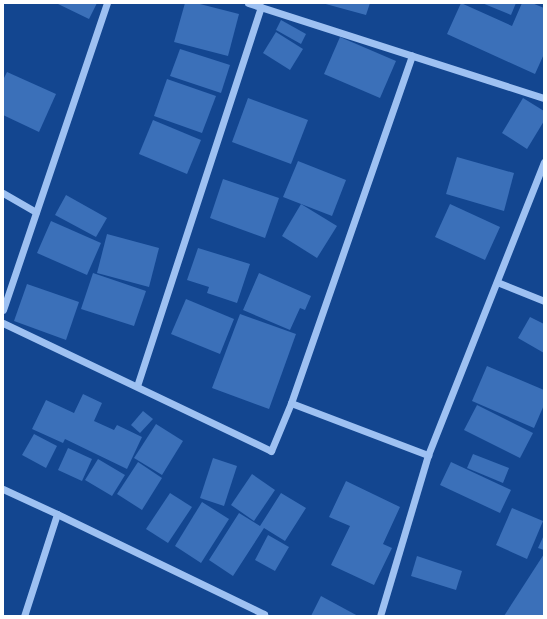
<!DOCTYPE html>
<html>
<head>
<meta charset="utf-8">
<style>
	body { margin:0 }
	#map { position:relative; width:547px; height:619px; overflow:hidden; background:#134690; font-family:Roboto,sans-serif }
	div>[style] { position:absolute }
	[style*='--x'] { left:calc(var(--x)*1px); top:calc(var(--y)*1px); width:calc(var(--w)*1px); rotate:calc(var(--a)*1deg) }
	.building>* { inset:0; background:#3b70b9 }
	.minor>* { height:7px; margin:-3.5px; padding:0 3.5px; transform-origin:3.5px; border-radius:3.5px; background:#9ec1f2 }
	span { translate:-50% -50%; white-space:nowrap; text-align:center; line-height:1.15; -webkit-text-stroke:3px #134690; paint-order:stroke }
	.frame { position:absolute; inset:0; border:4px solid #fff; pointer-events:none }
</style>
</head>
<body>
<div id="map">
	<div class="building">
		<i style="clip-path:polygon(56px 3px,97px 3px,89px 19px)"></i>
		<i style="clip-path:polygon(185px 3px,196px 3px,239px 14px,228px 56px,174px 42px)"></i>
		<i style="clip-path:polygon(322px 3px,370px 3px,366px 15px)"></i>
		<i style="clip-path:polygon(461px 3px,512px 26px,522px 3px,532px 3px,544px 8px,544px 54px,535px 74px,447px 34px)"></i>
		<i style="clip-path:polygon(482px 3px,516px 3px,511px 15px)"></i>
		<i style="clip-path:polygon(281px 20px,306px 34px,301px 44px,276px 30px)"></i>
		<i style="clip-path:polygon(276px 32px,303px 49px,290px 70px,263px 53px)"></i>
		<i style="clip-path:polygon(340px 37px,396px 61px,380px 98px,324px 74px)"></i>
		<i style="clip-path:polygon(180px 49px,230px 65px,221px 93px,170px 76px)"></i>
		<i style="clip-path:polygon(7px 72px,56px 94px,39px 132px,3px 115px,3px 80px)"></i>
		<i style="clip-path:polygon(167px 79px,216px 96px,202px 133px,154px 116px)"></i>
		<i style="clip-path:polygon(248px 98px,308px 120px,291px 164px,232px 142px)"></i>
		<i style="clip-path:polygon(523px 98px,544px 111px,544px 121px,527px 149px,502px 133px)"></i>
		<i style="clip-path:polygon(153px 120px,201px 140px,187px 174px,139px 154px)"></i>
		<i style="clip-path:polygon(457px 157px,514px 173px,504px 211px,446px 194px)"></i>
		<i style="clip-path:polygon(298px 161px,346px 180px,332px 216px,283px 197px)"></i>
		<i style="clip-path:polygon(223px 179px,279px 198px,265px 238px,210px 218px)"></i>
		<i style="clip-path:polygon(66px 195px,107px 218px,96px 237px,55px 215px)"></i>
		<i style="clip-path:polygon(301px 204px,337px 226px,317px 258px,282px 236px)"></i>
		<i style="clip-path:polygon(450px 204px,500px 227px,485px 260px,435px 237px)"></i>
		<i style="clip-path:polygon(51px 221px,101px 243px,87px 275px,37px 253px)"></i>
		<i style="clip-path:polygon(107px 234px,159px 248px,149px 287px,97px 273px)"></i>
		<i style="clip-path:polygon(198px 248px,250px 264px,237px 303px,207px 293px,209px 287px,187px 280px)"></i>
		<i style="clip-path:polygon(93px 273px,146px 291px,134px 326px,81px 309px)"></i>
		<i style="clip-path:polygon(259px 273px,311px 296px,305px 310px,300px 308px,290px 330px,243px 310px)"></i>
		<i style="clip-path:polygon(27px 284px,79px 302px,66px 340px,14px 321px)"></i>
		<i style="clip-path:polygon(186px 299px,234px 319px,220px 354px,171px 334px)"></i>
		<i style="clip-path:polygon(240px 314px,296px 334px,269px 409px,212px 388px)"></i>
		<i style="clip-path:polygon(530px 317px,544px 324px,544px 353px,518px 338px)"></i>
		<i style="clip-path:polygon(487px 366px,544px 390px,544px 405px,534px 428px,472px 401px)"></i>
		<i style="clip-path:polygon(83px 394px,102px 403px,94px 421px,114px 430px,117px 425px,142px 437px,127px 469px,65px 439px,63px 443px,32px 429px,46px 400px,74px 413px)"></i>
		<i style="clip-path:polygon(477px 405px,533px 433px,520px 458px,464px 430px)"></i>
		<i style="clip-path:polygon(143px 411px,153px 419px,140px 433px,131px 425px)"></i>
		<i style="clip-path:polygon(156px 424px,183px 441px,162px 475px,134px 458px)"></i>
		<i style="clip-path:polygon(34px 434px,57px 446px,46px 468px,22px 455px)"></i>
		<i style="clip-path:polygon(68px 448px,92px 459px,82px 481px,58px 470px)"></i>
		<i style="clip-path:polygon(473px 454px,509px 468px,503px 483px,467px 468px)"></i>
		<i style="clip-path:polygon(213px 458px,237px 466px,224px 506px,200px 498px)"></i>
		<i style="clip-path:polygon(98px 459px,125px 475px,112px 496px,85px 480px)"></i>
		<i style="clip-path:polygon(138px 462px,162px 478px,142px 510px,117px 494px)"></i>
		<i style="clip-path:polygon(451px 462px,511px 490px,500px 513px,440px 485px)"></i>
		<i style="clip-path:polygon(252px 474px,275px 490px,254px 521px,231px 505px)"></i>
		<i style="clip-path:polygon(346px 481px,400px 507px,383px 544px,392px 548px,374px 585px,331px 565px,350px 526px,329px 517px)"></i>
		<i style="clip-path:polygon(170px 493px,192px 507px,168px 543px,146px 529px)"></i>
		<i style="clip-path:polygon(281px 493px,306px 508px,285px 541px,264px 528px,233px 576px,209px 560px,239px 513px,260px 526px)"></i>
		<i style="clip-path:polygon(202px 502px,229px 519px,201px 563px,175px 546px)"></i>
		<i style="clip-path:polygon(512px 508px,543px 521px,527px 559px,496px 545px)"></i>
		<i style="clip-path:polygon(268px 535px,289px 547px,275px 571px,255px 560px)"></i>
		<i style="clip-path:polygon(544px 535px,544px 550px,538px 548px)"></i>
		<i style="clip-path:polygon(544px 554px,544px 616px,504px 616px)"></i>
		<i style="clip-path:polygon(417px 556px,462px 571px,456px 590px,411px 576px)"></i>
		<i style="clip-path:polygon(321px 596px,358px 616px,311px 616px)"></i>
	</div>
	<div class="minor">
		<i style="--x:248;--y:3;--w:311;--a:17.8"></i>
		<i style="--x:3;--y:193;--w:38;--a:30"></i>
		<i style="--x:497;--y:282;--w:51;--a:22"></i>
		<i style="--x:3;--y:310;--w:324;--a:-71.3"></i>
		<i style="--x:3;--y:323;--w:297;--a:25.5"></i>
		<i style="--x:271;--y:451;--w:52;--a:-67.4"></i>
		<i style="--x:291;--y:403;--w:147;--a:20.8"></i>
		<i style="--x:428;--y:455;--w:168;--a:106.6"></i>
		<i style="--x:137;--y:386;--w:399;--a:-71.9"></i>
		<i style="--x:291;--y:403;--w:368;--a:-70.8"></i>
		<i style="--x:428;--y:455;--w:315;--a:-68.4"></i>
		<i style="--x:3;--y:489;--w:60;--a:24.8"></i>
		<i style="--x:57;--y:514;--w:107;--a:107.9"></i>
		<i style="--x:57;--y:514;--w:230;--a:25.8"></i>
		<i style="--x:264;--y:614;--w:2;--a:117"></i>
	</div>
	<div class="frame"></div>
</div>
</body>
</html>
